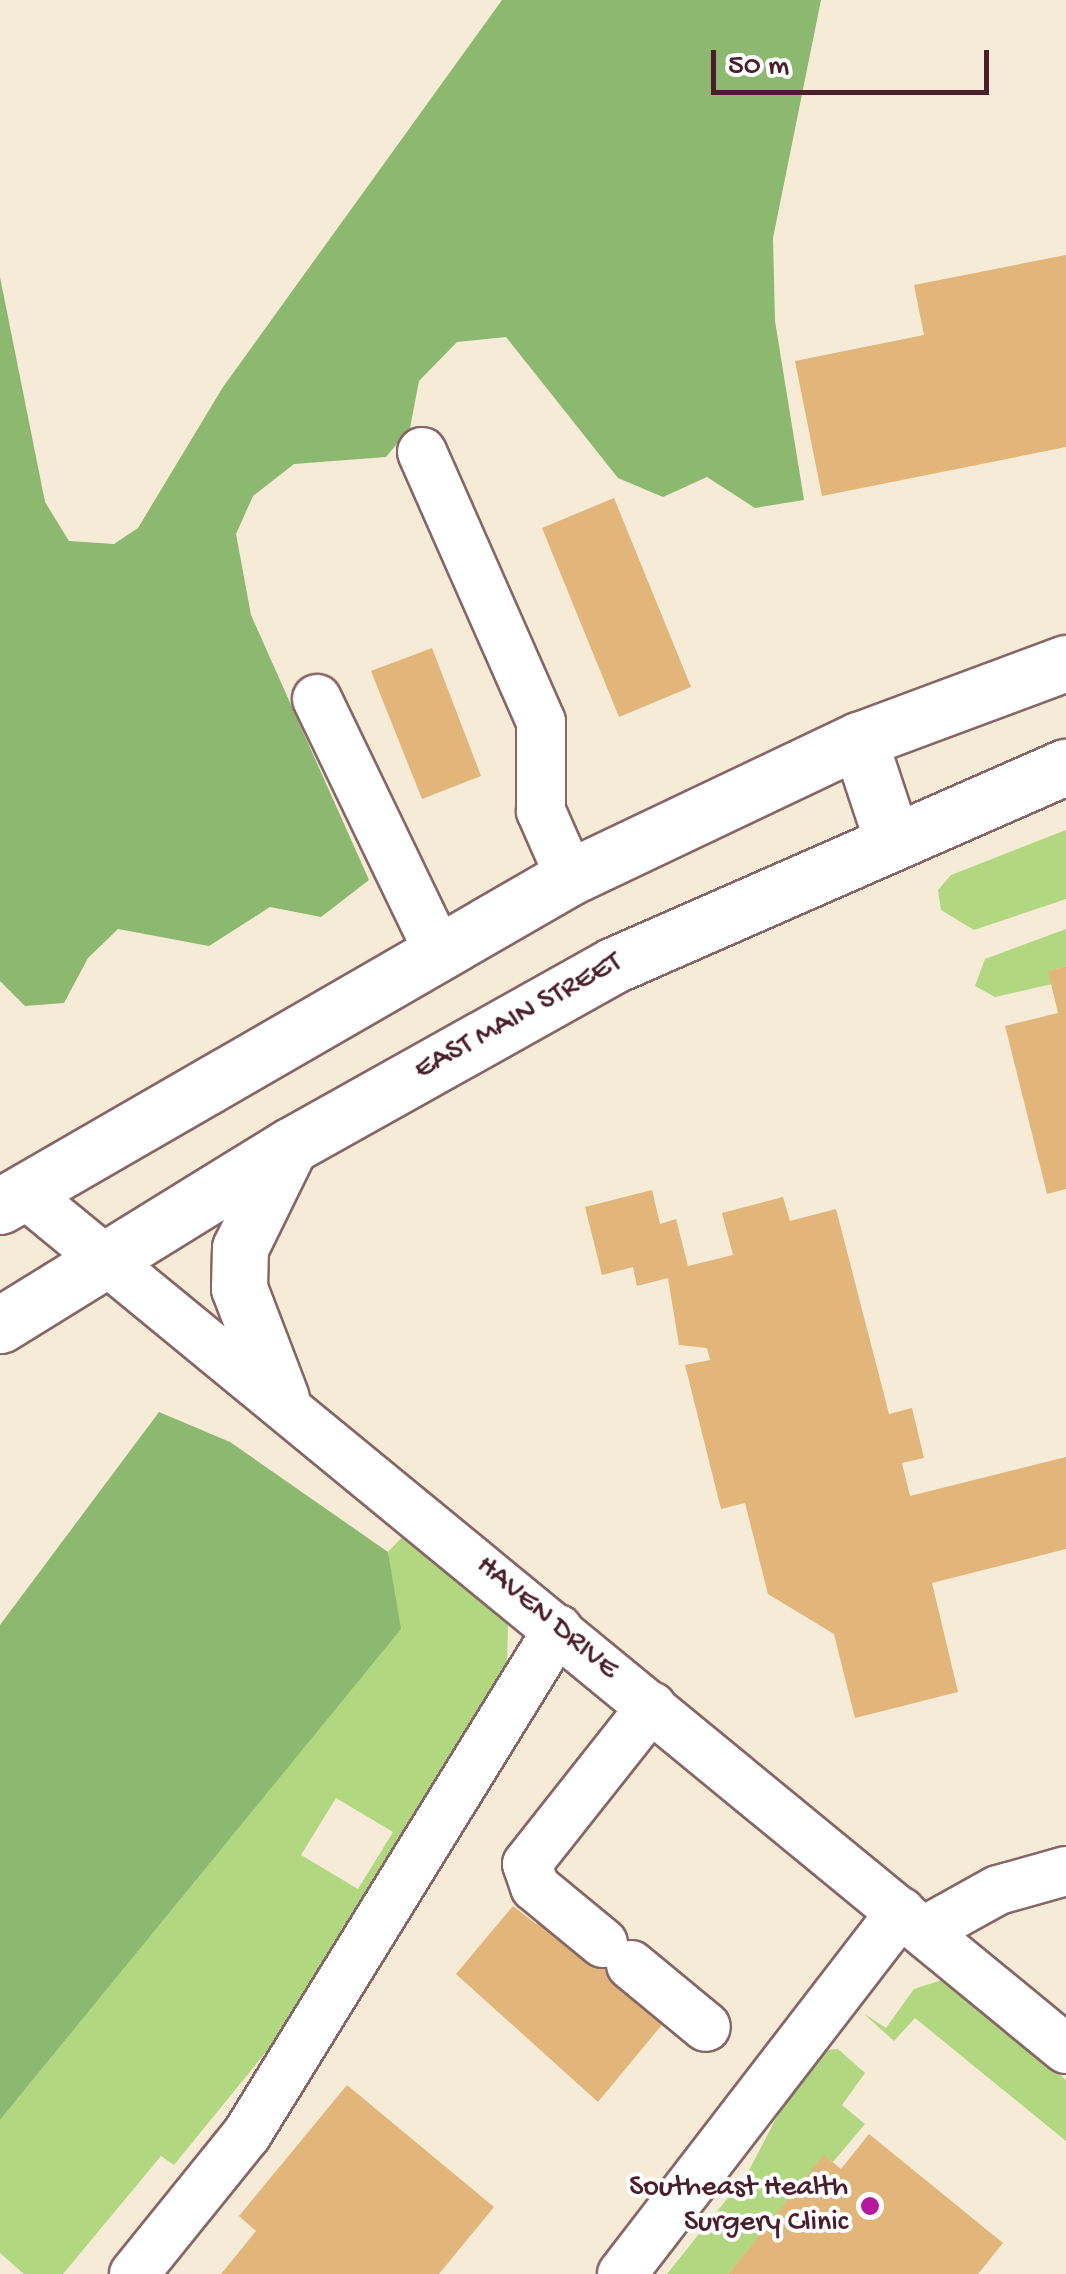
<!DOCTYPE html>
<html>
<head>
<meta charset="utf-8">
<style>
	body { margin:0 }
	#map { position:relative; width:1066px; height:2274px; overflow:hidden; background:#f5ebd7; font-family:"Gochi Hand",sans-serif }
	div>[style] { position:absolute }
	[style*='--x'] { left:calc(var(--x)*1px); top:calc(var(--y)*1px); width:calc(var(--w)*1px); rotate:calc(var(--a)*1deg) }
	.green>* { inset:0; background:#b1d781 }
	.forest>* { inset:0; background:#8cb86f }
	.building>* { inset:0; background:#e2b57b }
	.roads { filter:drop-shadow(2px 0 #866667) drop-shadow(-2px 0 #866667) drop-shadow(0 2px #866667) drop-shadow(0 -2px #866667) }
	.minor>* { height:48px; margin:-24px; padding:0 24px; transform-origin:24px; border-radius:24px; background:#fff }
	.major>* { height:55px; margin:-27.5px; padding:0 27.5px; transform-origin:27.5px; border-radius:27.5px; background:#fff }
	.dots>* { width:28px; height:28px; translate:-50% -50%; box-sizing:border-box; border:5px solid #fff; border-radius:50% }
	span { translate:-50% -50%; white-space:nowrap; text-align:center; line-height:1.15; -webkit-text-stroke:8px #fff; paint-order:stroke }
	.street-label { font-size:30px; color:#4a1f2b }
	.poi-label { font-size:30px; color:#4a1f2b }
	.right { translate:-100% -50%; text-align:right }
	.scale { position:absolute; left:711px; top:50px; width:278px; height:45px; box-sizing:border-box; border:5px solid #4a1f2b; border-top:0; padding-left:12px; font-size:30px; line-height:35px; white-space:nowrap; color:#4a1f2b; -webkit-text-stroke:8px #fff; paint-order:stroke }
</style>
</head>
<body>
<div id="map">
	<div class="green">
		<i style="clip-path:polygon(1066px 830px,1066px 899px,974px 930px,941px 910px,938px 890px,951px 875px)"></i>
		<i style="clip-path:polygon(1066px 929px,1066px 966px,1049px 971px,1052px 984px,995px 997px,975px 986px,985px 959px)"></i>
		<i style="clip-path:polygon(evenodd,404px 1535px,508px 1622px,507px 1668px,279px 2036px,174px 2165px,161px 2156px,63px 2274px,24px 2274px,0 2253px,0 2120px,400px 1629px,388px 1552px,404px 1535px,336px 1798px,393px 1832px,358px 1889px,301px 1855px,336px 1798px)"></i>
		<i style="clip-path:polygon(945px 1979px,1066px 2080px,1066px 2141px,915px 2018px,894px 2041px,863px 2013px,886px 2028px,914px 1989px)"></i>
		<i style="clip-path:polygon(838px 2049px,865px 2073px,842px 2105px,865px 2124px,833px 2162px,824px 2156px,728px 2274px,667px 2274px,747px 2174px,781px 2109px,827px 2050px)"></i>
	</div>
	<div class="forest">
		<i style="clip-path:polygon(502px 0,821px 0,773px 238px,775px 321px,804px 500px,755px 508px,707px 477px,663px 497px,618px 478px,506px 337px,457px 342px,419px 381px,410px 428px,386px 457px,294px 464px,253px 496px,236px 534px,251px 615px,369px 880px,321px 917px,270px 907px,209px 946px,118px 929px,88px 958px,64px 1003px,25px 1006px,0 981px,0 277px,45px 502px,69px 541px,114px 544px,138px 528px,223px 387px)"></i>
		<i style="clip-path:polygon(159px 1412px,230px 1442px,388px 1552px,401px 1629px,0 2120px,0 1625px)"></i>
	</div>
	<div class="building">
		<i style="clip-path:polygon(1066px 255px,1066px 447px,822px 496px,795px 361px,924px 335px,914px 285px)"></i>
		<i style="clip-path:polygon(614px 498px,691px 687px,619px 717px,542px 528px)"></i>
		<i style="clip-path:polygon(432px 648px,481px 776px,422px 799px,371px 671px)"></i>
		<i style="clip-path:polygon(1066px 966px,1066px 1189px,1047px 1194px,1005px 1026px,1058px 1013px,1048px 971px)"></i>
		<i style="clip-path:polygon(652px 1190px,660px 1224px,676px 1219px,688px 1266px,733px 1255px,722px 1213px,783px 1197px,790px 1221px,836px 1209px,889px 1414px,912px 1408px,924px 1458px,902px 1463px,910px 1496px,1066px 1457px,1066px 1549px,932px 1583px,958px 1692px,855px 1718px,834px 1634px,768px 1594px,745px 1503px,721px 1509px,685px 1365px,710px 1360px,707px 1348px,679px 1345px,668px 1278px,637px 1286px,633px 1267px,602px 1275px,585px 1207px)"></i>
		<i style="clip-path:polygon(513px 1906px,536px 1924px,552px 1906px,615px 1929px,642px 1952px,675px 2009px,598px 2102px,456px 1974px)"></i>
		<i style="clip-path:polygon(347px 2085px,494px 2207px,439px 2274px,221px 2274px,256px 2231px,239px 2216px)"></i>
		<i style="clip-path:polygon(869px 2134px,1003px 2243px,978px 2274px,728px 2274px,824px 2155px,841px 2169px)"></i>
	</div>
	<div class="roads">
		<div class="minor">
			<i style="--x:422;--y:452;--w:295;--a:66.2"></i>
			<i style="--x:541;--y:722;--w:89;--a:90"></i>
			<i style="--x:541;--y:811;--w:72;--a:66.3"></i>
			<i style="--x:317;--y:699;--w:276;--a:64.3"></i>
			<i style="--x:23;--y:1192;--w:1350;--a:39.41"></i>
			<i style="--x:924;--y:1931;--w:85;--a:-29"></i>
			<i style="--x:998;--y:1890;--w:71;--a:-15.6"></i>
			<i style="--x:603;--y:1943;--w:88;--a:-140.5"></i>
			<i style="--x:535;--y:1887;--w:24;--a:-109"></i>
			<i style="--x:527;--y:1864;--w:201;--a:-51.7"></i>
			<i style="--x:631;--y:1965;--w:97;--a:39.6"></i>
			<i style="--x:134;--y:2274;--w:180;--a:-51.1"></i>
			<i style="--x:247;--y:2134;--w:593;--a:-58.37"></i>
			<i style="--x:622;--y:2274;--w:457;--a:-52.4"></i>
		</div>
		<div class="major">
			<i style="--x:859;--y:740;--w:102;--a:71.7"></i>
			<i style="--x:0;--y:1206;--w:658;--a:-29.99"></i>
			<i style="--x:570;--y:877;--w:320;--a:-25.4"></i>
			<i style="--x:859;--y:740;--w:221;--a:-20.4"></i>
			<i style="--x:0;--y:1325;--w:341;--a:-31.7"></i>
			<i style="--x:290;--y:1146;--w:371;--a:-29.2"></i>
			<i style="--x:614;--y:965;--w:493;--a:-23.7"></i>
			<i style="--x:281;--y:1398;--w:118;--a:-110.9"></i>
			<i style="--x:239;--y:1288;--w:40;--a:-88.6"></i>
			<i style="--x:240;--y:1248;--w:109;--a:-63.9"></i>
		</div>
	</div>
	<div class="dots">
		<i style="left:870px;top:2206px;background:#b5179e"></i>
	</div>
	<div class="street-label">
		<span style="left:519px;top:1018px;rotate:-29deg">EAST MAIN STREET</span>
		<span style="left:546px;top:1619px;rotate:40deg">HAVEN DRIVE</span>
	</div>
	<div class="poi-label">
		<span class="right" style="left:848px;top:2206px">Southeast Health<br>Surgery Clinic</span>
	</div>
	<div class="scale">50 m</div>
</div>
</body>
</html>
